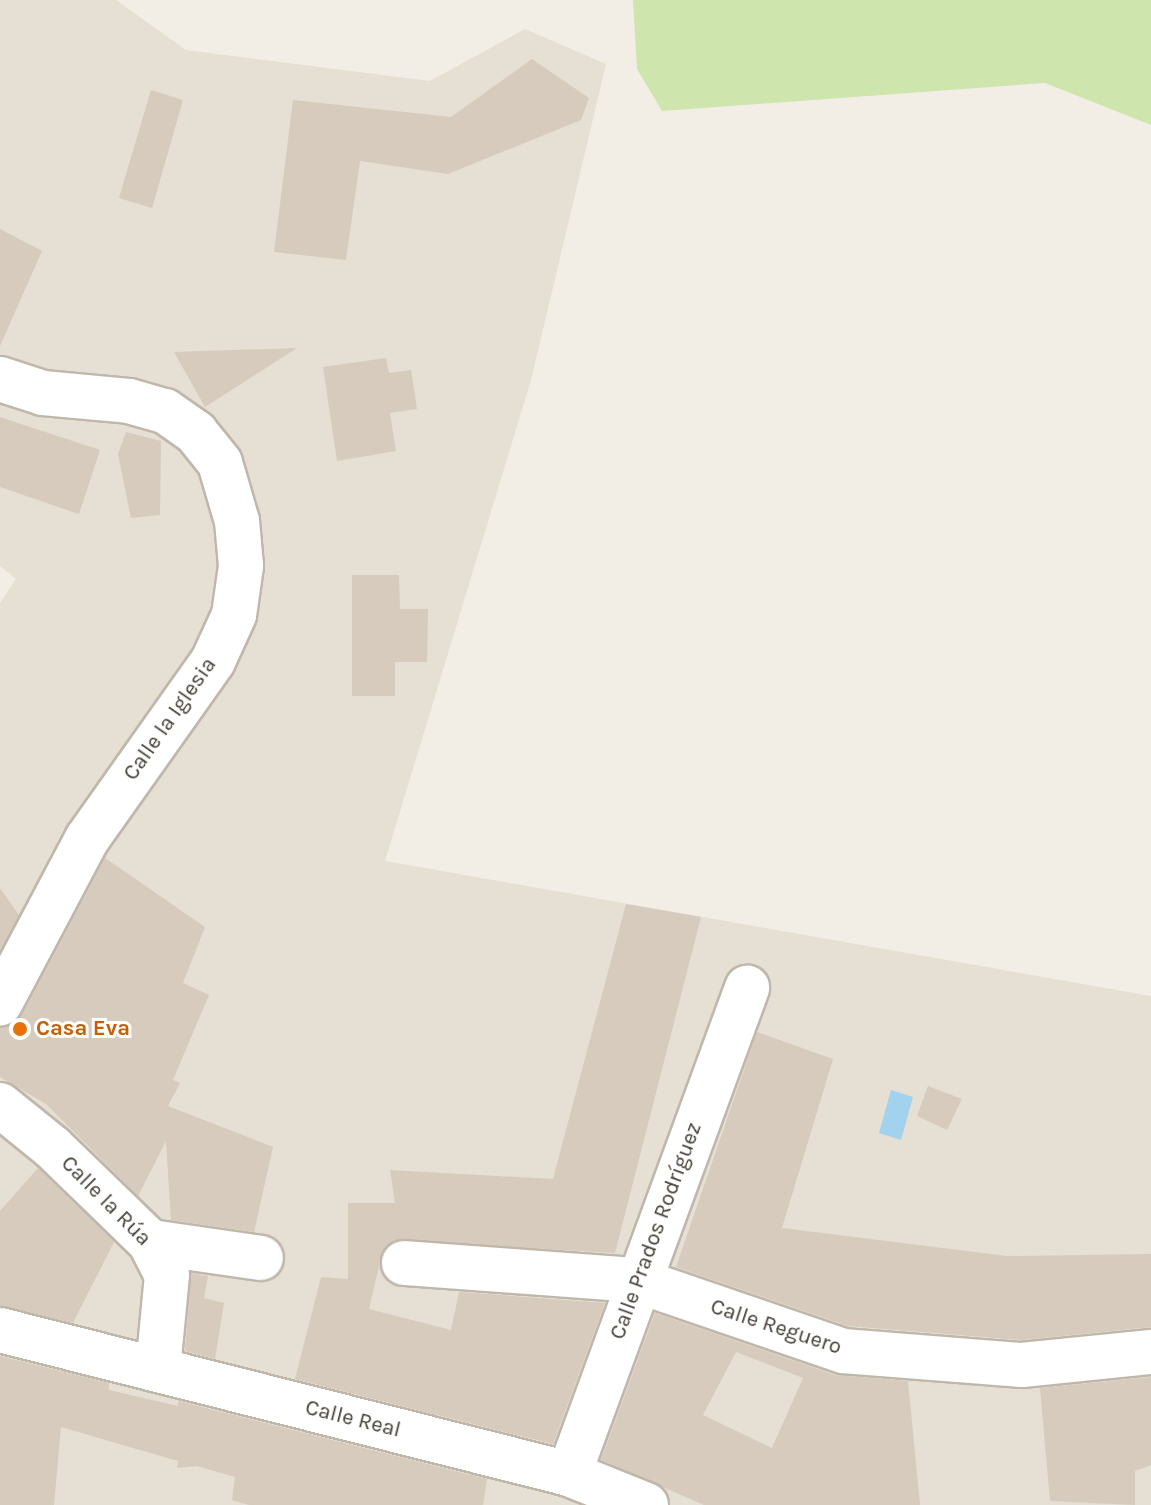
<!DOCTYPE html>
<html>
<head>
<meta charset="utf-8">
<style>
	body { margin:0 }
	#map { position:relative; width:1151px; height:1505px; overflow:hidden; background:#f2ede5; font-family:Karla,sans-serif }
	div>[style] { position:absolute }
	[style*='--x'] { left:calc(var(--x)*1px); top:calc(var(--y)*1px); width:calc(var(--w)*1px); rotate:calc(var(--a)*1deg) }
	.residential>* { inset:0; background:#e6dfd3 }
	.green>* { inset:0; background:#cfe5ae }
	.water>* { inset:0; background:#a2d2ed }
	.building>* { inset:0; background:#d6cbbd }
	.roads { filter:drop-shadow(2px 0 #c0b7ab) drop-shadow(-2px 0 #c0b7ab) drop-shadow(0 2px #c0b7ab) drop-shadow(0 -2px #c0b7ab) }
	.minor>* { height:44px; margin:-22px; padding:0 22px; transform-origin:22px; border-radius:22px; background:#fff }
	.dots>* { width:22px; height:22px; translate:-50% -50%; box-sizing:border-box; border:4px solid #fff; border-radius:50% }
	span { translate:-50% -50%; white-space:nowrap; text-align:center; line-height:1.15; -webkit-text-stroke:6px #fff; paint-order:stroke }
	.street-label { font-size:22px; color:#443d35 }
	.food-label { font-size:22px; color:#c56008; font-weight:700 }
	.left { translate:0 -50%; text-align:left }
</style>
</head>
<body>
<div id="map">
	<div class="residential">
		<i style="clip-path:polygon(0 0,116px 0,186px 50px,430px 81px,525px 29px,606px 64px,531px 380px,385px 861px,1151px 996px,1151px 1505px,0 1505px,0 603px,16px 579px,0 566px)"></i>
	</div>
	<div class="green">
		<i style="clip-path:polygon(633px 0,1151px 0,1151px 125px,1045px 83px,662px 111px,637px 69px)"></i>
	</div>
	<div class="water">
		<i style="clip-path:polygon(891px 1090px,913px 1097px,901px 1140px,879px 1133px)"></i>
	</div>
	<div class="building">
		<i style="clip-path:polygon(532px 59px,589px 98px,581px 120px,448px 174px,360px 161px,346px 260px,274px 252px,293px 100px,451px 117px)"></i>
		<i style="clip-path:polygon(151px 90px,183px 100px,152px 208px,119px 198px)"></i>
		<i style="clip-path:polygon(0 229px,42px 251px,0 346px)"></i>
		<i style="clip-path:polygon(297px 348px,205px 407px,174px 352px)"></i>
		<i style="clip-path:polygon(386px 358px,389px 373px,411px 370px,417px 409px,390px 413px,396px 451px,337px 461px,323px 367px)"></i>
		<i style="clip-path:polygon(0 417px,100px 450px,79px 514px,0 487px)"></i>
		<i style="clip-path:polygon(126px 432px,161px 441px,160px 515px,131px 518px,118px 454px)"></i>
		<i style="clip-path:polygon(352px 575px,399px 575px,400px 609px,428px 609px,427px 662px,395px 662px,395px 696px,352px 696px)"></i>
		<i style="clip-path:polygon(105px 858px,205px 927px,183px 983px,209px 995px,173px 1080px,180px 1083px,168px 1106px,273px 1147px,254px 1232px,171px 1220px,166px 1141px,138px 1196px,46px 1104px,0 1077px,0 1028px,22px 1015px)"></i>
		<i style="clip-path:polygon(0 888px,19px 915px,0 950px)"></i>
		<i style="clip-path:polygon(626px 904px,701px 917px,615px 1253px,394px 1240px,383px 1250px,369px 1309px,451px 1330px,459px 1292px,605px 1303px,553px 1444px,295px 1379px,321px 1277px,348px 1279px,348px 1203px,395px 1203px,390px 1170px,553px 1179px)"></i>
		<i style="clip-path:polygon(757px 1032px,833px 1059px,782px 1228px,1007px 1256px,1151px 1254px,1151px 1327px,1022px 1340px,848px 1326px,676px 1267px)"></i>
		<i style="clip-path:polygon(928px 1086px,962px 1099px,947px 1130px,917px 1116px)"></i>
		<i style="clip-path:polygon(38px 1168px,114px 1242px,73px 1323px,0 1306px,0 1211px)"></i>
		<i style="clip-path:polygon(191px 1273px,208px 1276px,204px 1298px,224px 1303px,215px 1359px,185px 1351px)"></i>
		<i style="clip-path:polygon(evenodd,655px 1313px,835px 1375px,908px 1381px,920px 1505px,704px 1505px,601px 1460px,655px 1313px,736px 1352px,803px 1378px,772px 1448px,703px 1415px,736px 1352px)"></i>
		<i style="clip-path:polygon(0 1356px,109px 1383px,109px 1390px,178px 1406px,178px 1401px,487px 1479px,483px 1505px,249px 1505px,232px 1500px,235px 1477px,197px 1466px,177px 1468px,178px 1461px,61px 1427px,54px 1505px,0 1505px)"></i>
		<i style="clip-path:polygon(1151px 1377px,1151px 1465px,1135px 1471px,1135px 1505px,1050px 1501px,1040px 1388px)"></i>
	</div>
	<div class="roads">
		<div class="minor">
			<i style="--x:0;--y:379;--w:45;--a:18"></i>
			<i style="--x:43;--y:393;--w:86;--a:5.3"></i>
			<i style="--x:129;--y:401;--w:37;--a:16"></i>
			<i style="--x:165;--y:411;--w:38;--a:35"></i>
			<i style="--x:196;--y:433;--w:38;--a:51"></i>
			<i style="--x:220;--y:463;--w:60;--a:73.7"></i>
			<i style="--x:237;--y:521;--w:45;--a:84.9"></i>
			<i style="--x:241;--y:566;--w:49;--a:98.1"></i>
			<i style="--x:234;--y:615;--w:51;--a:114.5"></i>
			<i style="--x:213;--y:661;--w:218;--a:125.3"></i>
			<i style="--x:87;--y:839;--w:186;--a:117.9"></i>
			<i style="--x:0;--y:1105;--w:67;--a:38.9"></i>
			<i style="--x:52;--y:1147;--w:136;--a:44.1"></i>
			<i style="--x:150;--y:1242;--w:37;--a:63"></i>
			<i style="--x:167;--y:1275;--w:93;--a:95.5"></i>
			<i style="--x:150;--y:1242;--w:112;--a:8.2"></i>
			<i style="--x:404;--y:1263;--w:233;--a:4.2"></i>
			<i style="--x:636;--y:1280;--w:219;--a:18.9"></i>
			<i style="--x:843;--y:1351;--w:180;--a:4.5"></i>
			<i style="--x:1022;--y:1365;--w:130;--a:-5.8"></i>
			<i style="--x:0;--y:1330;--w:587;--a:14.2"></i>
			<i style="--x:569;--y:1474;--w:83;--a:21.9"></i>
			<i style="--x:569;--y:1474;--w:518;--a:-69.88"></i>
		</div>
	</div>
	<div class="dots">
		<i style="left:20px;top:1029px;background:#e8710a"></i>
	</div>
	<div class="street-label">
		<span style="left:170px;top:719px;rotate:-55deg">Calle la Iglesia</span>
		<span style="left:106px;top:1201px;rotate:45deg">Calle la Rúa</span>
		<span style="left:656px;top:1231px;rotate:-70deg">Calle Prados Rodríguez</span>
		<span style="left:776px;top:1327px;rotate:18deg">Calle Reguero</span>
		<span style="left:353px;top:1419px;rotate:14deg">Calle Real</span>
	</div>
	<div class="food-label">
		<span class="left" style="left:36px;top:1029px">Casa Eva</span>
	</div>
</div>
</body>
</html>
